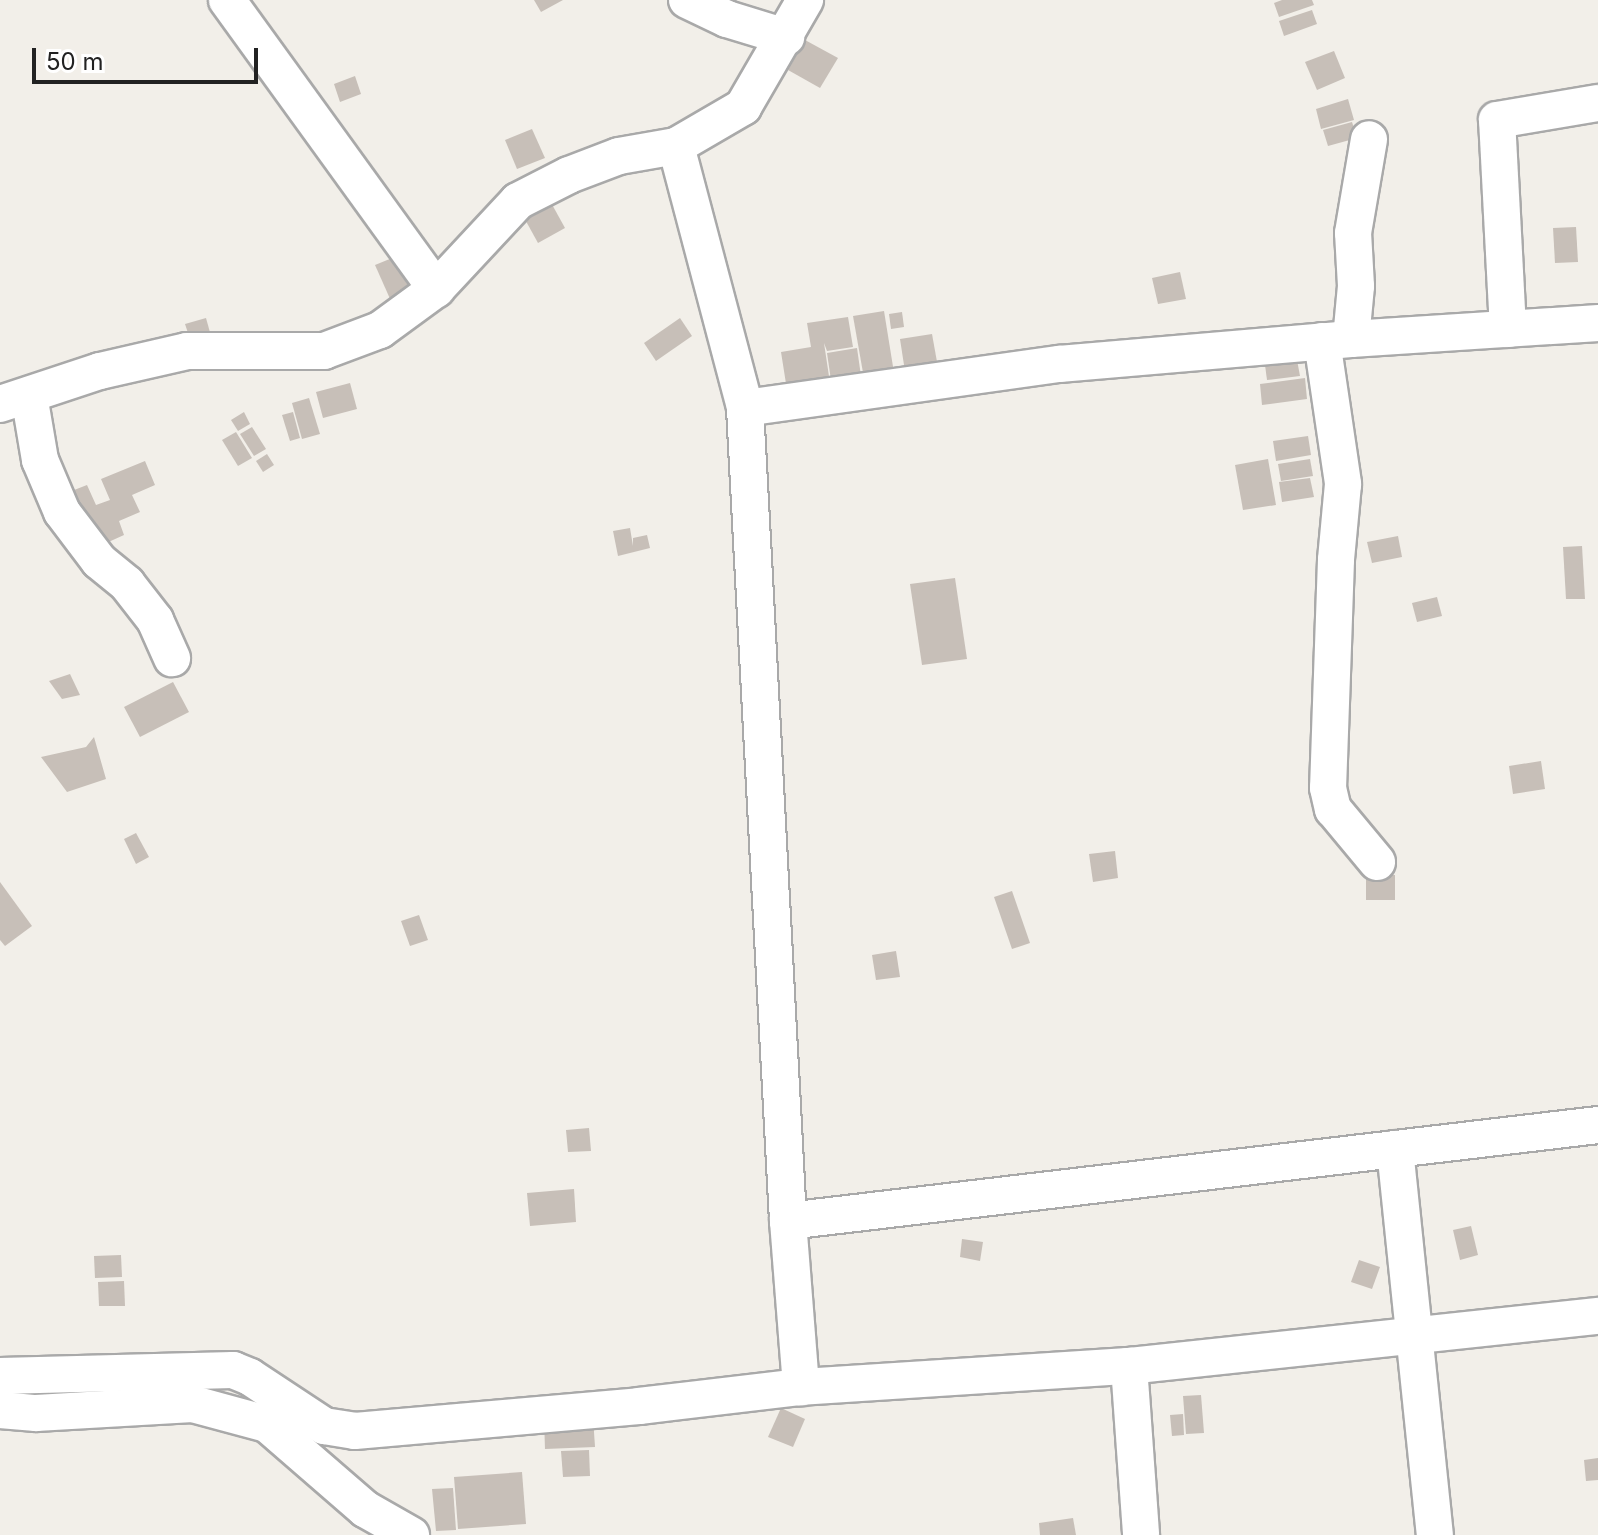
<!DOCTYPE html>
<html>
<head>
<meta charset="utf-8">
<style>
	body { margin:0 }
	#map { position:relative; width:1598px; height:1535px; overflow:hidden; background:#f2efe9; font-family:Inter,sans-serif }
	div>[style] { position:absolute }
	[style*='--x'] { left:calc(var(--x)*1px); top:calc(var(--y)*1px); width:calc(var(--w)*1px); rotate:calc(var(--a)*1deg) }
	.building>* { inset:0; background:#c7bfb8 }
	.roads { filter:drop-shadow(2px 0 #a9a9a9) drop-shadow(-2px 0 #a9a9a9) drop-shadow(0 2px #a9a9a9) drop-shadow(0 -2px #a9a9a9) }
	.minor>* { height:36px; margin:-18px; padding:0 18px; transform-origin:18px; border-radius:18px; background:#fff }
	span { translate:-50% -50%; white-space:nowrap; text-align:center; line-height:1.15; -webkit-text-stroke:7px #fff; paint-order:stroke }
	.scale { position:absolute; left:32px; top:48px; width:226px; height:36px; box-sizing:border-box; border:4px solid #222; border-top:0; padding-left:10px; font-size:24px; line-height:28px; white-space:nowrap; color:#222; -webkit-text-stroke:6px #fff; paint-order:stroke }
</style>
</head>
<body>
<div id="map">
	<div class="building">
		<i style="clip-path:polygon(534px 0,563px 0,541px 12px)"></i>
		<i style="clip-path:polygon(1282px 0,1312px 0,1314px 5px,1279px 17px,1274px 3px)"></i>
		<i style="clip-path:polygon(1312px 10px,1317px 24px,1284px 36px,1279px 21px)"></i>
		<i style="clip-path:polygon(805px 40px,838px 58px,820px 88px,788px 70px)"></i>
		<i style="clip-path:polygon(1334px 51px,1345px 78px,1317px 90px,1305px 62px)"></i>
		<i style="clip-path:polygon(355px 76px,361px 94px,340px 102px,334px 84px)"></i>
		<i style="clip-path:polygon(1348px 99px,1354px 120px,1321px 129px,1316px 109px)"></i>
		<i style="clip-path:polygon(1352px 122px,1357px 138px,1328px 146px,1323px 130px)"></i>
		<i style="clip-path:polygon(532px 129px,545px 158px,517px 169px,505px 140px)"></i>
		<i style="clip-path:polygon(549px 199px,565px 228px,538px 243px,522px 214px)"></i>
		<i style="clip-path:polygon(1576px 227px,1578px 262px,1555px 263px,1553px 228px)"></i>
		<i style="clip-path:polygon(402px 254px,418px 290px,391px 301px,375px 265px)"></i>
		<i style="clip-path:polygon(1180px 272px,1186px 299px,1158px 304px,1152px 278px)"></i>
		<i style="clip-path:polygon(884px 311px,895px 379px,865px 384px,853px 316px)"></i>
		<i style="clip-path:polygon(902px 312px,904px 327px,891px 329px,889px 314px)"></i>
		<i style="clip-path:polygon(848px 317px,853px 347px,827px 351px,824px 343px,830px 383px,787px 390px,781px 352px,811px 347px,807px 323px)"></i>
		<i style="clip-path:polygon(206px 318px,211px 336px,191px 342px,185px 324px)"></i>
		<i style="clip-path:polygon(680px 318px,692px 336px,656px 361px,644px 343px)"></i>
		<i style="clip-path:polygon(932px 334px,939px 373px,906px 378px,900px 339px)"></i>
		<i style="clip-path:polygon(857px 348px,862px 383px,832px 387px,827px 353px)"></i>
		<i style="clip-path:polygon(1297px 360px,1300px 376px,1267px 380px,1265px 365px)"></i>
		<i style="clip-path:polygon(1305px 378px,1307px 399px,1262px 405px,1260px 384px)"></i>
		<i style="clip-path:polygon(350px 383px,357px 409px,323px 418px,316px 392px)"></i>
		<i style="clip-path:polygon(309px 398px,320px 434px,302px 439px,292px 403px)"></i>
		<i style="clip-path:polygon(244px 412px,250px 424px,238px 431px,231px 420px)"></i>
		<i style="clip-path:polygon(293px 412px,300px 438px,290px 441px,282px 415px)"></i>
		<i style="clip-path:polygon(252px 427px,266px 449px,254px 456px,240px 434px)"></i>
		<i style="clip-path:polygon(236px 432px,252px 458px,238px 466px,222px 440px)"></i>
		<i style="clip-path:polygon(1308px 436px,1311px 455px,1276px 461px,1273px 441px)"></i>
		<i style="clip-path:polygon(267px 454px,274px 465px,263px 472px,256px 461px)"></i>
		<i style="clip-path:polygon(1268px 459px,1276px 505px,1243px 510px,1235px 465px)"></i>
		<i style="clip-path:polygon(1310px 459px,1313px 476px,1281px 481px,1278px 464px)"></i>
		<i style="clip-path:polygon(145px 461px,155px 485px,132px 495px,140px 512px,119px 521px,124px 535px,93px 549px,69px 492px,87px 485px,96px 505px,110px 500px,101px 479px)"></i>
		<i style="clip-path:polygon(1310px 478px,1314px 497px,1282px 502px,1279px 482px)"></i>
		<i style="clip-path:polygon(630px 528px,633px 546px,633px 538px,647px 535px,650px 548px,618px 556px,613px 531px)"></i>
		<i style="clip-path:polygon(1398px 536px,1402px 557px,1372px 563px,1367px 542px)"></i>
		<i style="clip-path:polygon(1582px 546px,1585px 599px,1566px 599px,1563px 547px)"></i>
		<i style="clip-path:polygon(955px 578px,967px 659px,922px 665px,910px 584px)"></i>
		<i style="clip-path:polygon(1437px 597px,1442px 616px,1417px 622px,1412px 603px)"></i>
		<i style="clip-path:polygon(70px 674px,80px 695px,62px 699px,49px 681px)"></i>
		<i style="clip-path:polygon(173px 682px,189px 712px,140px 737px,124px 707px)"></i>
		<i style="clip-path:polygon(94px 737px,106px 779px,67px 792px,41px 757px,86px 747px)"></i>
		<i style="clip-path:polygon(1541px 761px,1545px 789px,1513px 794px,1509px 766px)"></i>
		<i style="clip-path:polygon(136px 833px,149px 857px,136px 864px,124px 839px)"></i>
		<i style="clip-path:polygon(1115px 851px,1118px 878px,1093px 882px,1089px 854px)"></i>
		<i style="clip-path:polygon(1366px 875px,1395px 875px,1395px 900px,1366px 900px)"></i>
		<i style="clip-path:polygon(0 882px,32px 926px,5px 946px,0 940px)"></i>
		<i style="clip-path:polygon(1012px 891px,1030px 943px,1012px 949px,994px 897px)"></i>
		<i style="clip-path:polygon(419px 915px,428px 940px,410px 946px,401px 921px)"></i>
		<i style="clip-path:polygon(896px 951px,900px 977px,876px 980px,872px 955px)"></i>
		<i style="clip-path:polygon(589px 1128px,591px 1151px,568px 1152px,566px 1130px)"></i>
		<i style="clip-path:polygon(574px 1189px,576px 1222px,530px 1226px,527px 1193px)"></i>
		<i style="clip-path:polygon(1471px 1226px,1478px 1255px,1460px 1260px,1453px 1230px)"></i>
		<i style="clip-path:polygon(962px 1239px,983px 1242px,980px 1261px,960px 1257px)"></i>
		<i style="clip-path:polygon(121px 1255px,122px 1277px,95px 1278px,94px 1256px)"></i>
		<i style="clip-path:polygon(1359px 1260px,1380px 1267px,1372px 1289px,1351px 1282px)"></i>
		<i style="clip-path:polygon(124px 1281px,125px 1306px,99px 1306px,98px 1282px)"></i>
		<i style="clip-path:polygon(1201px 1395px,1204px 1433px,1186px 1434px,1183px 1396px)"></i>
		<i style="clip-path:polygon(781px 1408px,805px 1419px,793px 1447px,768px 1437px)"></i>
		<i style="clip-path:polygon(1183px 1414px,1184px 1435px,1172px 1436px,1170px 1415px)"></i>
		<i style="clip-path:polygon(593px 1417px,595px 1447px,545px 1449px,544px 1419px)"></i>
		<i style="clip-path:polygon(589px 1450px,590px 1476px,563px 1477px,561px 1451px)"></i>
		<i style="clip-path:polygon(1598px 1458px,1598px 1480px,1586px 1481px,1584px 1460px)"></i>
		<i style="clip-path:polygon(522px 1472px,526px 1524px,458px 1529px,454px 1477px)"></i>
		<i style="clip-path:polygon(453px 1488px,456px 1530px,436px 1531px,432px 1489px)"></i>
		<i style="clip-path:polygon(1073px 1518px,1076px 1535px,1040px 1535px,1039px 1523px)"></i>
	</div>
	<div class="roads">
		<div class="minor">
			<i style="--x:227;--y:0;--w:357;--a:54.1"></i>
			<i style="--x:687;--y:0;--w:44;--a:25.4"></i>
			<i style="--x:727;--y:19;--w:62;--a:17"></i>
			<i style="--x:676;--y:146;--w:271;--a:75.2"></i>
			<i style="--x:745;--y:408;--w:814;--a:86.97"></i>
			<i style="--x:788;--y:1221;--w:167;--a:85.5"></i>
			<i style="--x:1508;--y:329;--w:209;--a:-93"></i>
			<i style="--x:1497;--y:120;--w:102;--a:-9.6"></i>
			<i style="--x:1351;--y:339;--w:53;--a:-84.6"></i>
			<i style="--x:1356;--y:286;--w:53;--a:-93.2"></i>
			<i style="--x:1353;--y:233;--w:95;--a:-80.3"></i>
			<i style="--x:1322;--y:341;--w:145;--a:81.6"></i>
			<i style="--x:1343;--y:484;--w:76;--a:95.3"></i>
			<i style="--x:1336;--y:560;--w:228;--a:92"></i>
			<i style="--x:1328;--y:788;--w:22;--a:77"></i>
			<i style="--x:1333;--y:809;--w:69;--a:50.3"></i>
			<i style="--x:29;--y:395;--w:66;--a:80.4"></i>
			<i style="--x:40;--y:460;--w:56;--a:67.1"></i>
			<i style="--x:62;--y:512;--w:61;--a:52.9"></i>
			<i style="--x:99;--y:561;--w:36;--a:39"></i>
			<i style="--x:127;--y:584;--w:46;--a:52.1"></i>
			<i style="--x:155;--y:620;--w:42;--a:65.9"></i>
			<i style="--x:0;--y:404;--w:105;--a:-18.3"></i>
			<i style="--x:100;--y:371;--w:89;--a:-12.9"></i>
			<i style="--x:187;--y:351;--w:137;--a:0"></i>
			<i style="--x:324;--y:351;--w:60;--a:-20.6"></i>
			<i style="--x:380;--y:330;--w:69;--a:-36.2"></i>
			<i style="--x:436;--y:289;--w:120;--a:-47"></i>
			<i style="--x:518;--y:201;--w:57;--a:-27"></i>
			<i style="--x:569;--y:175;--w:53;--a:-20.8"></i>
			<i style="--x:619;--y:156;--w:58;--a:-10"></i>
			<i style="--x:676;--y:146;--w:78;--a:-30.2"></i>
			<i style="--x:743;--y:107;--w:124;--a:-59.9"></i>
			<i style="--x:745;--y:408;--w:317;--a:-8"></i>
			<i style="--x:1059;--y:364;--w:293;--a:-4.9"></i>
			<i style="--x:1351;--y:339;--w:248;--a:-3.7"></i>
			<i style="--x:1395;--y:1149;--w:388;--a:84.1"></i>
			<i style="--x:788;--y:1221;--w:816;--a:-6.76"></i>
			<i style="--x:1129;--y:1366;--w:169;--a:85.9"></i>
			<i style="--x:0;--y:1376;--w:233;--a:-1.5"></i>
			<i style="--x:233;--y:1370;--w:18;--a:22"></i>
			<i style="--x:250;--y:1377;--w:89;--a:33.5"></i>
			<i style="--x:324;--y:1426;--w:31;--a:9"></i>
			<i style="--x:355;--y:1431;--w:285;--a:-5"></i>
			<i style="--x:639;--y:1406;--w:163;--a:-6.7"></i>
			<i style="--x:801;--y:1387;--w:329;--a:-3.7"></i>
			<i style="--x:1129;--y:1366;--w:472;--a:-6.1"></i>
			<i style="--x:0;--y:1410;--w:36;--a:5"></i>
			<i style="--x:36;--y:1413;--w:157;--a:-3.3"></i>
			<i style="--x:193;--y:1404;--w:77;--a:15.1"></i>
			<i style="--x:267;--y:1424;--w:130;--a:40.9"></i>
			<i style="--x:365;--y:1509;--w:53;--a:29.5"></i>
		</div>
	</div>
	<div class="scale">50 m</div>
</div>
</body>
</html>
